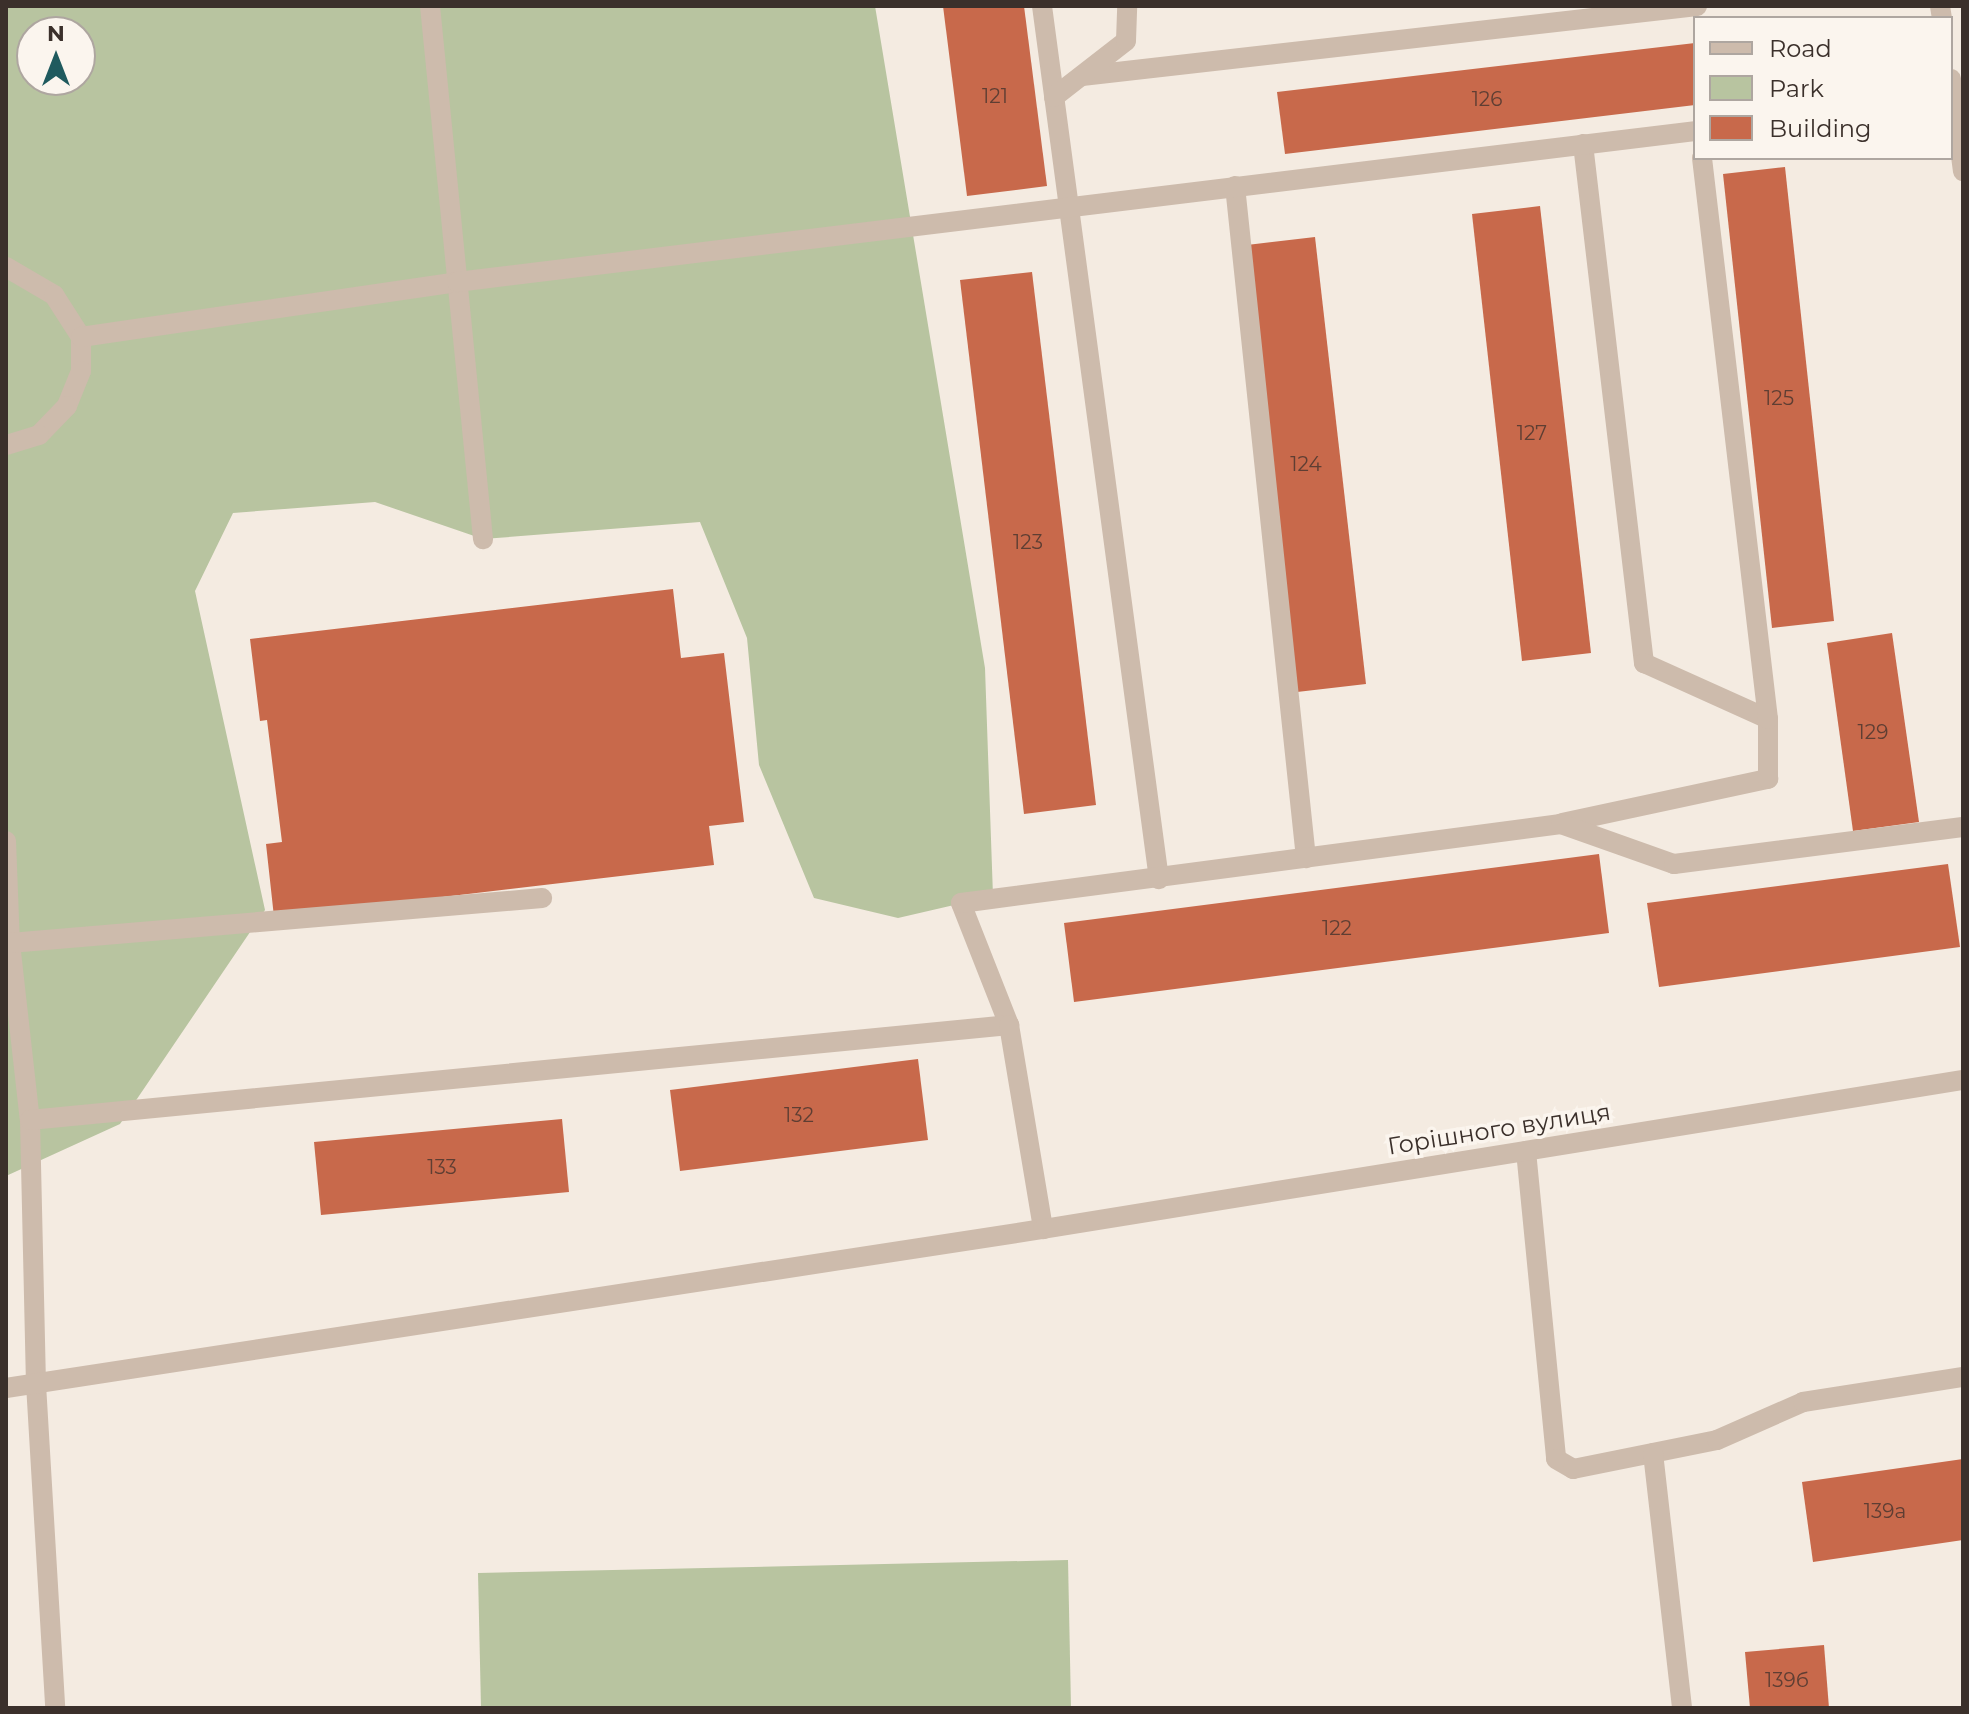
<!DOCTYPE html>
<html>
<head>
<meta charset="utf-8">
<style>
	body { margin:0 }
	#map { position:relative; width:1969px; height:1714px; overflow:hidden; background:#f4ebe1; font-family:Montserrat,sans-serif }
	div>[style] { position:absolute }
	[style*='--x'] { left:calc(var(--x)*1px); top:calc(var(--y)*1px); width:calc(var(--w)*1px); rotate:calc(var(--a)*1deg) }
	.green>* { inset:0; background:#b8c4a0 }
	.building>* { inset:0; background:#c8694b }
	.minor>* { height:20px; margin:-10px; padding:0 10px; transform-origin:10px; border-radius:10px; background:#cdbbac }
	span { translate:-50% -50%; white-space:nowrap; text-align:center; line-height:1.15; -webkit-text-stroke:7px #fbf5ee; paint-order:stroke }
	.number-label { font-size:20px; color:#5e3e33 }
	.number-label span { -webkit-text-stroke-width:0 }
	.street-label { font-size:24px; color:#3b302b }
	.frame { position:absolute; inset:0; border:8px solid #3b302b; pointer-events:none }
	.legend { position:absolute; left:1693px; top:16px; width:260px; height:144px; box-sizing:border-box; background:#fbf5ee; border:2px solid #aea6a0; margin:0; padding:10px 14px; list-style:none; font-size:24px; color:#3b302b }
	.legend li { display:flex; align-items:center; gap:16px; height:40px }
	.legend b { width:40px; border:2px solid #aea6a0 }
	.north { position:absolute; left:16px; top:16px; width:80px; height:80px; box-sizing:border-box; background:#fbf5ee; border:2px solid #aea6a0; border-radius:50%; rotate:0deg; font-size:22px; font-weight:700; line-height:32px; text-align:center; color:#3b302b }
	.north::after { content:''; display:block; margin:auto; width:28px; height:36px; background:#1f5a5e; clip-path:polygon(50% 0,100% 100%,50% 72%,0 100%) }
</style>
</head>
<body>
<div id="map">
	<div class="green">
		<i style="clip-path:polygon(evenodd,6px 6px,875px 6px,985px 668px,993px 896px,898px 918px,814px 898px,759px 765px,747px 638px,700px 522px,483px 539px,375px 502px,233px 513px,195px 591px,265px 910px,120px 1124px,6px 1176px,6px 6px,32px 32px,80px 32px,80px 80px,32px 80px,32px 32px)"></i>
		<i style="clip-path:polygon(1068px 1560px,1071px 1708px,481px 1708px,478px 1573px)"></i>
	</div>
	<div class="building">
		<i style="clip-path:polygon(943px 6px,1024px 6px,1047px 186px,967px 196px)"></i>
		<i style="clip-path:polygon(1695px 43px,1695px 105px,1285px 154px,1277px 92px)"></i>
		<i style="clip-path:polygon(1785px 167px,1834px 621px,1772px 628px,1723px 174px)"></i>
		<i style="clip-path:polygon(1540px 206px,1591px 653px,1522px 661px,1472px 214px)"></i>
		<i style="clip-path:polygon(1315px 237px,1366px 684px,1297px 692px,1247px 245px)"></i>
		<i style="clip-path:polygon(1032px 272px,1096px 805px,1024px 814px,960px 280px)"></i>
		<i style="clip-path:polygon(673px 589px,681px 658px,724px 653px,744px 822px,709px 826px,714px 865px,274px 917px,266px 844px,282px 842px,267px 720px,260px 721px,250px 639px)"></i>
		<i style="clip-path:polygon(1892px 633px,1919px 822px,1853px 831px,1827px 643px)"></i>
		<i style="clip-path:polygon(1599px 854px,1609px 933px,1074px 1002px,1064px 923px)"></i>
		<i style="clip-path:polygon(1948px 864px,1960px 947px,1659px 987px,1647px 903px)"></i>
		<i style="clip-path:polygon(918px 1059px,928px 1140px,680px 1171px,670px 1090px)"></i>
		<i style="clip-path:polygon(562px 1119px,569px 1192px,321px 1215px,314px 1142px)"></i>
		<i style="clip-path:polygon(1963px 1459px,1963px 1540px,1813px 1562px,1802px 1482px)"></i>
		<i style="clip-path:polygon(1824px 1645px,1829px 1708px,1750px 1708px,1745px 1652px)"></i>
	</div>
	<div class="minor">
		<i style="--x:430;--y:6;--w:536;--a:84.32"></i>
		<i style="--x:1042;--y:6;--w:881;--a:82.37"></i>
		<i style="--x:1940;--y:6;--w:12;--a:81"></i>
		<i style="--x:1082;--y:76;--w:619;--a:-6.49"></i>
		<i style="--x:1951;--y:79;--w:93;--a:82.6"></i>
		<i style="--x:1054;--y:97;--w:91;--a:-37.9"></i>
		<i style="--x:1126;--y:41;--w:35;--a:-88"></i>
		<i style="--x:1583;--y:144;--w:523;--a:83.3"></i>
		<i style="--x:1644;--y:663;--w:136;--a:24.3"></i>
		<i style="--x:1235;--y:186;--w:676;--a:83.97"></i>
		<i style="--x:6;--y:267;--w:56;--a:30.3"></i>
		<i style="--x:54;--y:295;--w:50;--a:57.3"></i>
		<i style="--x:81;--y:337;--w:34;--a:90"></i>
		<i style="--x:81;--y:371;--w:38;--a:112"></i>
		<i style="--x:67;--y:406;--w:40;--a:134"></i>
		<i style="--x:39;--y:435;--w:34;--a:163"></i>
		<i style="--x:81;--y:337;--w:380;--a:-8.3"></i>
		<i style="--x:457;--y:282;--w:1247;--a:-6.95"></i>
		<i style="--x:1562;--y:823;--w:211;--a:-12.1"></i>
		<i style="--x:1768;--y:779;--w:60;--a:-90"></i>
		<i style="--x:1768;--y:719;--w:565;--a:-96.71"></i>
		<i style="--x:6;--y:841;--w:102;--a:87.8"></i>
		<i style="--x:10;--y:943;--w:178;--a:83.6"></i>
		<i style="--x:30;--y:1120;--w:264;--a:88.7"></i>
		<i style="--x:36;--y:1384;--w:325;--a:86.6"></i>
		<i style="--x:10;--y:943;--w:534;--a:-4.83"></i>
		<i style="--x:1009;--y:1025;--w:131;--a:-111.5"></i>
		<i style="--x:961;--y:903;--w:605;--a:-7.5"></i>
		<i style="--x:1561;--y:824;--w:120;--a:19.5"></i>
		<i style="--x:1674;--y:864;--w:291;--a:-7.3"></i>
		<i style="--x:30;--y:1120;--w:984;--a:-5.54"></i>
		<i style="--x:1009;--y:1025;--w:207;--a:80.5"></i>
		<i style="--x:1526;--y:1151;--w:309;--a:84.4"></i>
		<i style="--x:1556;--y:1459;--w:20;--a:30"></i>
		<i style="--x:1573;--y:1469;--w:147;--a:-11.4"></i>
		<i style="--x:1717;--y:1440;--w:94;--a:-23.8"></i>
		<i style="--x:1803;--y:1402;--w:162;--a:-8.9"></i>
		<i style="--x:6;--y:1388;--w:1049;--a:-8.72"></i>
		<i style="--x:1043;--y:1229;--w:932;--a:-9.2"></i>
		<i style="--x:1653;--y:1453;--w:257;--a:83.5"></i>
	</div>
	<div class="number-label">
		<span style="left:995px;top:96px">121</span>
		<span style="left:1487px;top:99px">126</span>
		<span style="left:1779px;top:398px">125</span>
		<span style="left:1532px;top:433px">127</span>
		<span style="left:1306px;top:464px">124</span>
		<span style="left:1028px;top:542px">123</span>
		<span style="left:1873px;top:732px">129</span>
		<span style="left:1337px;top:928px">122</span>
		<span style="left:799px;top:1115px">132</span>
		<span style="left:442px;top:1167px">133</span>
		<span style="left:1885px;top:1511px">139а</span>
		<span style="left:1787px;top:1680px">139б</span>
	</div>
	<div class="street-label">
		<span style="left:1499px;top:1129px;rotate:-9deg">Горішного вулиця</span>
	</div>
	<div class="frame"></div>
	<ul class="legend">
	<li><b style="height:10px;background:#cdbbac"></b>Road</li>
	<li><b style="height:22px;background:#b8c4a0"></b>Park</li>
	<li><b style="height:22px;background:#c8694b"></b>Building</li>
	</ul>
	<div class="north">N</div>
</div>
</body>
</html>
